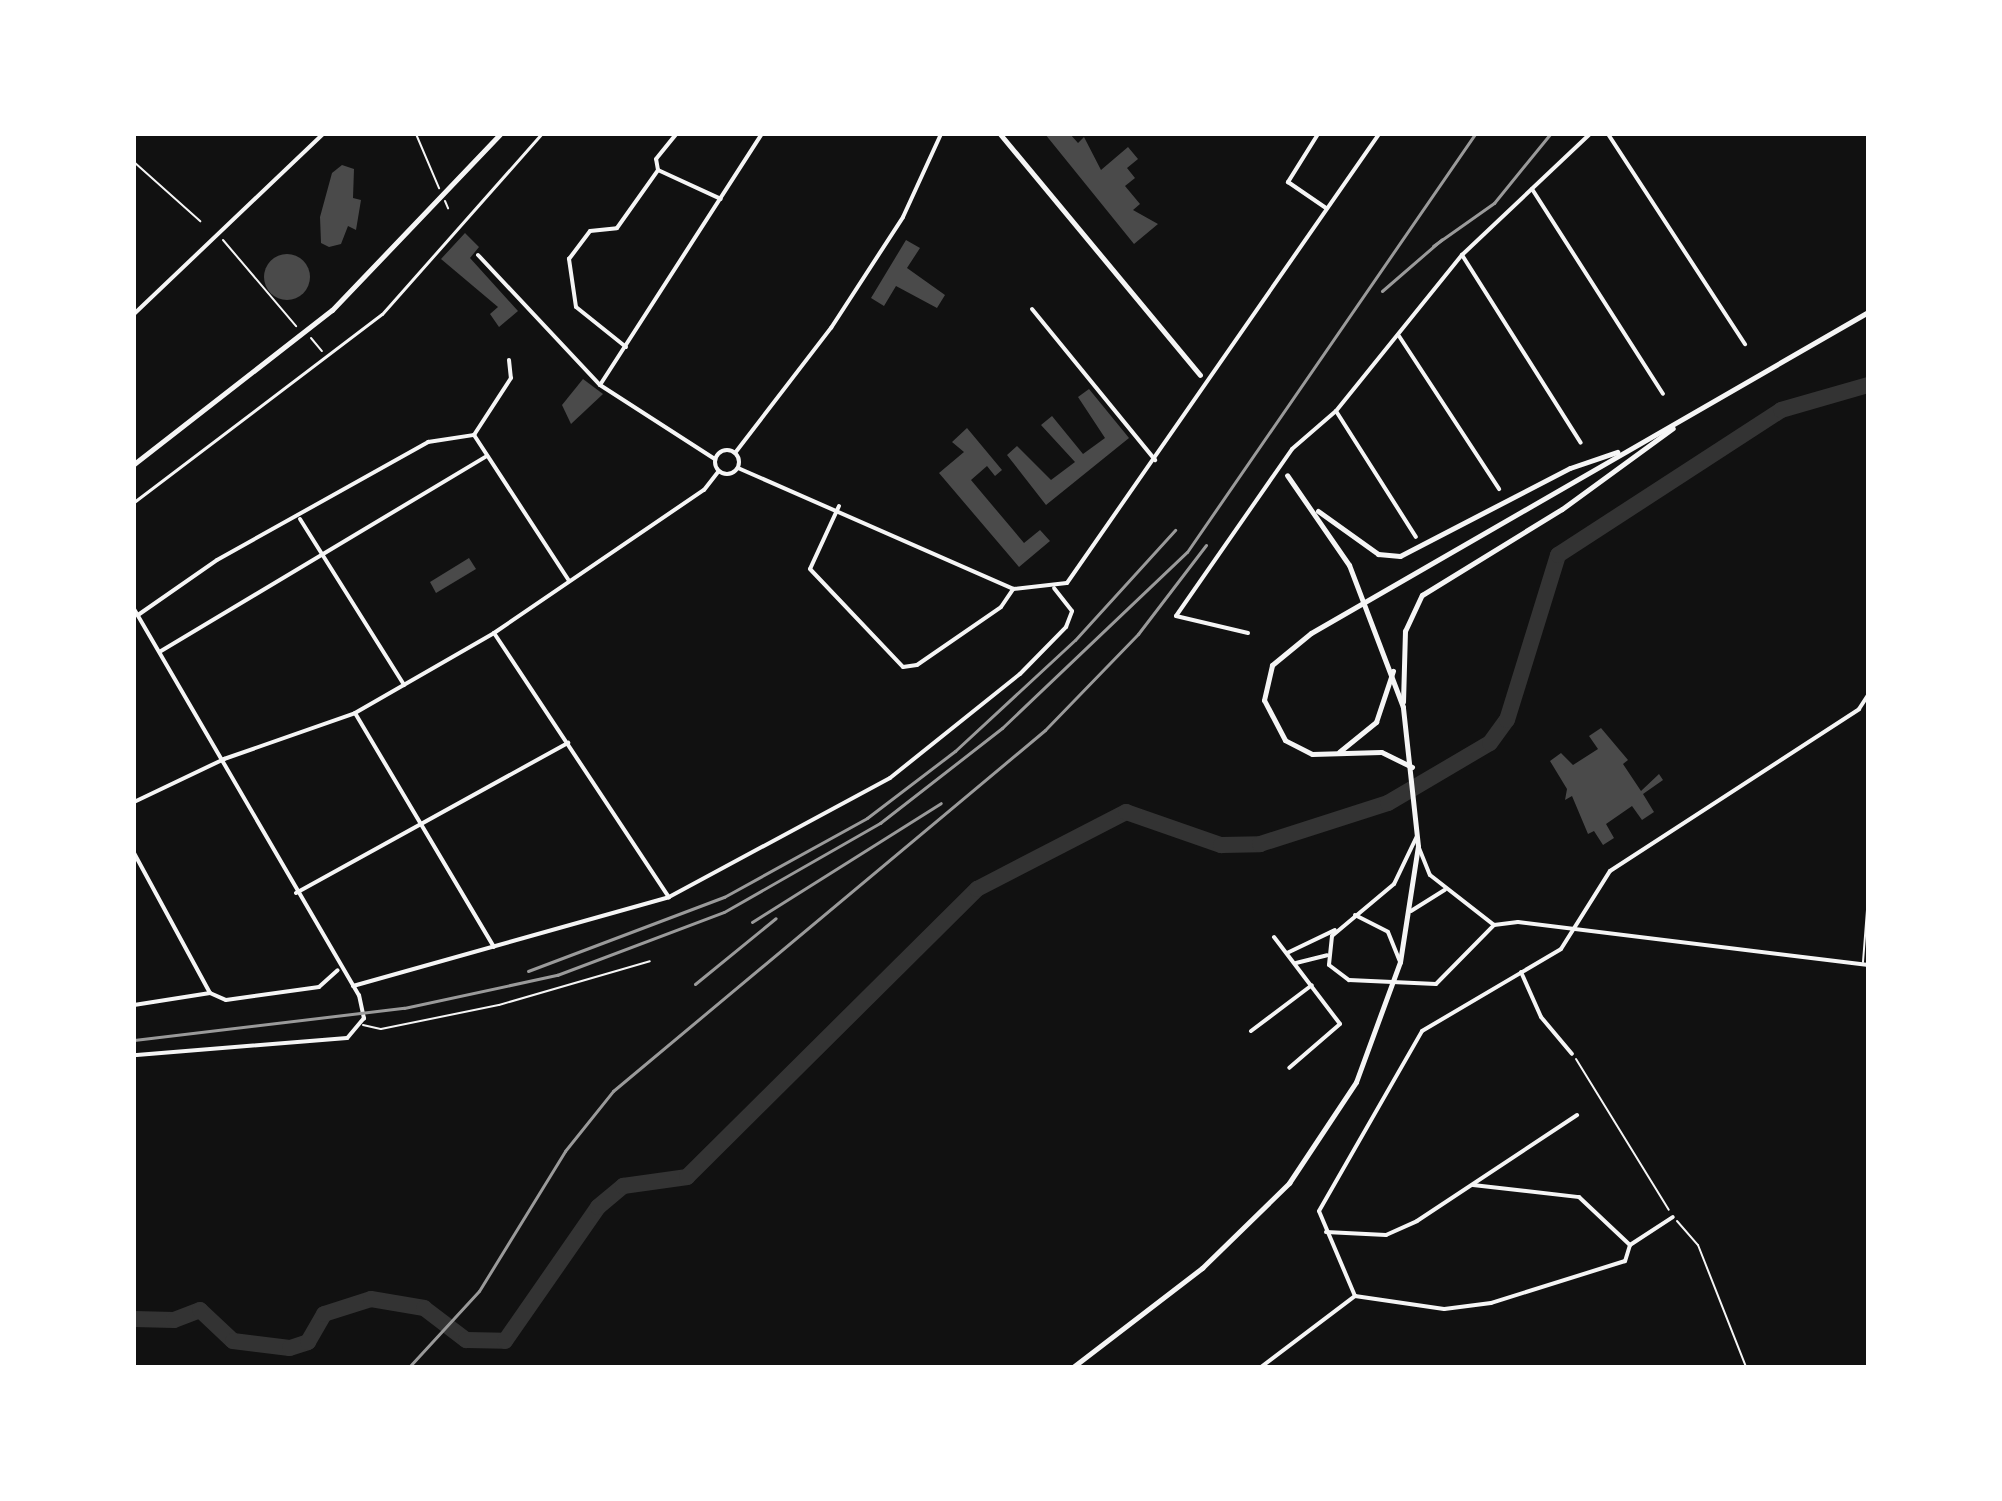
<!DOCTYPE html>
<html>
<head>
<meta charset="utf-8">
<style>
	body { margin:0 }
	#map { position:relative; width:2002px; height:1501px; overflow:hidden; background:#111; font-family:"PT Sans",sans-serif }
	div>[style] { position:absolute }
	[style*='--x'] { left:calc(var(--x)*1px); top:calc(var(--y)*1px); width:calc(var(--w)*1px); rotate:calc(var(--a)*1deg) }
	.river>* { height:16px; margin:-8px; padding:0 8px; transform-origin:8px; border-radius:8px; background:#333 }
	.building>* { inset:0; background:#4a4a4a }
	.round { border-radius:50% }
	.path>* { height:2px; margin:-1px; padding:0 1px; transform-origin:1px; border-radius:1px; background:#f5f5f5 }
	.service>* { height:2px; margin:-1px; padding:0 1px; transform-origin:1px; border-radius:1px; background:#f5f5f5 }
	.pedestrian>* { height:3px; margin:-1.5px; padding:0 1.5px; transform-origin:1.5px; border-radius:1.5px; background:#f5f5f5 }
	.minor>* { height:4px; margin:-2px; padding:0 2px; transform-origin:2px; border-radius:2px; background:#f5f5f5 }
	.minor>.ring { margin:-2px; padding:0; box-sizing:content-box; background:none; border:4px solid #f5f5f5; border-radius:50% }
	.tertiary>* { height:5px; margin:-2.5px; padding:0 2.5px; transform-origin:2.5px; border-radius:2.5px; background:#f5f5f5 }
	.secondary>* { height:5px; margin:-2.5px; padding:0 2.5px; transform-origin:2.5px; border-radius:2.5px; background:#f5f5f5 }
	.rail>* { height:3px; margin:-1.5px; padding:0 1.5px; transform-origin:1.5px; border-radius:1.5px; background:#9a9a9a }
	span { translate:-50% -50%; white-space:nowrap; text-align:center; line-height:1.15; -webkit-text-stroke:7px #fff; paint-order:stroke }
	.frame { position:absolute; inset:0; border:136px solid #fff; pointer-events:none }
</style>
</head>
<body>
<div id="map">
	<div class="river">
		<i style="--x:134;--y:1319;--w:40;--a:1.4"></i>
		<i style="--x:174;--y:1320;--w:28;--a:-21"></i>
		<i style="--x:200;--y:1310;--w:45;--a:43.2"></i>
		<i style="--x:233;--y:1341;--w:57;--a:7"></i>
		<i style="--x:290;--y:1348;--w:19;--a:-18"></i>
		<i style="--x:308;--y:1342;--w:32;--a:-60"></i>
		<i style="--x:324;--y:1314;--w:49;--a:-17.7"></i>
		<i style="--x:371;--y:1299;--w:54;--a:9.6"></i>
		<i style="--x:424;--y:1308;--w:53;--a:37.3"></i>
		<i style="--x:466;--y:1340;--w:39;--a:1"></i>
		<i style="--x:505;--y:1341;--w:163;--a:-55.2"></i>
		<i style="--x:598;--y:1207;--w:33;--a:-40"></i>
		<i style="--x:623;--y:1186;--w:65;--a:-8"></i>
		<i style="--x:687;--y:1177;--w:409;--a:-44.8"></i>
		<i style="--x:977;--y:889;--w:168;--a:-27.3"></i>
		<i style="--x:1126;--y:812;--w:101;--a:19.2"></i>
		<i style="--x:1221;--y:845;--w:39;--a:-1"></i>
		<i style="--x:1260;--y:844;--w:134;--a:-17.8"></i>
		<i style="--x:1388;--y:803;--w:118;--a:-30.5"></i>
		<i style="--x:1490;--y:743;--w:29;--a:-54"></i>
		<i style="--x:1507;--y:720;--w:173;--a:-72.8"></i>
		<i style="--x:1558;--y:555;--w:266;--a:-33"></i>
		<i style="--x:1781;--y:410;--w:91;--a:-16"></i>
	</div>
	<div class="building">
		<i style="clip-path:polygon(1045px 134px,1070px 134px,1078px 143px,1084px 137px,1101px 170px,1128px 147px,1138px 159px,1127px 168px,1135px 178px,1125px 186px,1140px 204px,1133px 210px,1158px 224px,1134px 244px)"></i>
		<i style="clip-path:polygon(342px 165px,354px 169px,353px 198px,361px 200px,356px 230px,348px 226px,341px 244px,329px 247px,321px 243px,320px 217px,332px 173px)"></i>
		<i style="clip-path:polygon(465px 233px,479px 247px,470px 258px,518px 311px,499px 327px,490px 314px,498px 307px,441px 259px)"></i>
		<i style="clip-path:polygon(906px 240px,920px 248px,907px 268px,945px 295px,937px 308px,896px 286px,884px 306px,871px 298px)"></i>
		<i class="round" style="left:264px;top:254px;width:46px;height:46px"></i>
		<i style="clip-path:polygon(583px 379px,603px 394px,571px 424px,562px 405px)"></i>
		<i style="clip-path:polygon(1089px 389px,1129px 438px,1046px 505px,1007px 455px,1017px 446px,1051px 480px,1075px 462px,1041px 425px,1052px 416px,1083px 454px,1105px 438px,1078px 397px)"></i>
		<i style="clip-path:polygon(967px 428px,1002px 470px,995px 476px,987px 466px,971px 480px,1024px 543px,1040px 530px,1050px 541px,1019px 567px,939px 473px,964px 452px,952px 442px)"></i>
		<i style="clip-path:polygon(469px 558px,476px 569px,436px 593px,430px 582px)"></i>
		<i style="clip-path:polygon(1601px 728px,1628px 760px,1623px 764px,1641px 791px,1659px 774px,1663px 780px,1643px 794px,1654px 812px,1642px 820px,1632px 806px,1606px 824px,1614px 838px,1603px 845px,1594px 831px,1588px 834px,1572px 796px,1565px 800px,1567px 789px,1550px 761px,1561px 753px,1573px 765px,1598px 749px,1589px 736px)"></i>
	</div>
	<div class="path">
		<i style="--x:416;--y:134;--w:59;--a:66.9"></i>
		<i style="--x:445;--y:201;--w:8;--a:67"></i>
		<i style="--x:223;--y:240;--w:113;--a:49.7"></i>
		<i style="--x:311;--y:338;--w:17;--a:50"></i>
		<i style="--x:1576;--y:1059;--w:177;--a:58.4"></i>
		<i style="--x:1677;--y:1221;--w:32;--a:49"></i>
		<i style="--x:1698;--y:1245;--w:131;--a:68.5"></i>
	</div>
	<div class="service">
		<i style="--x:134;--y:162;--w:89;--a:41.8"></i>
		<i style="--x:1863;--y:962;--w:65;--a:-85.6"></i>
		<i style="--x:363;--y:1025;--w:18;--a:13"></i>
		<i style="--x:381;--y:1029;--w:120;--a:-11.5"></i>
		<i style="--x:499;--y:1005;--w:157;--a:-16.2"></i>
	</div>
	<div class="pedestrian">
		<i style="--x:134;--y:502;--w:311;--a:-37.2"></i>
		<i style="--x:382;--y:314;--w:240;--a:-48.5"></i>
	</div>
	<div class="minor">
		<i style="--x:1318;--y:134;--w:57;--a:122"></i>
		<i style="--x:1288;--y:182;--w:46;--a:34.4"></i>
		<i style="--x:1608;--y:134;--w:251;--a:56.9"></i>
		<i style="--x:658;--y:170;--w:69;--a:24.7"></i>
		<i style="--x:658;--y:170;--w:11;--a:-100"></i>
		<i style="--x:656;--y:159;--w:32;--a:-51"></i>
		<i style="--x:1532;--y:189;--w:243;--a:57.4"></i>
		<i style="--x:478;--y:255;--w:178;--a:46.8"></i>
		<i style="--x:600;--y:385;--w:137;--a:32.8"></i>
		<i style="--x:1462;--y:255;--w:222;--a:57.7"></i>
		<i style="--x:1032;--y:309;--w:195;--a:50.8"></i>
		<i style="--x:134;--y:314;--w:261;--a:-43.6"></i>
		<i style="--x:1399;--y:336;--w:183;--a:56.8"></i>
		<i style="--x:626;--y:347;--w:64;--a:-141.3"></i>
		<i style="--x:576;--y:307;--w:49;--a:-98.3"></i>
		<i style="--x:569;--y:259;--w:35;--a:-53"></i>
		<i style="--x:590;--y:231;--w:27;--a:-6"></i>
		<i style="--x:617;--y:228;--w:71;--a:-54.7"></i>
		<i style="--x:509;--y:360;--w:18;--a:84"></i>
		<i style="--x:511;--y:378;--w:68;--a:123"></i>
		<i style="--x:474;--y:435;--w:174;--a:56.9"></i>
		<i style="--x:600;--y:385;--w:299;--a:-57.2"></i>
		<i style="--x:1336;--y:411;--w:149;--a:57.6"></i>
		<i class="ring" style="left:715px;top:450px;width:20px;height:20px"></i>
		<i style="--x:735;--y:453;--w:158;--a:-52.5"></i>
		<i style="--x:831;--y:328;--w:132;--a:-57"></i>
		<i style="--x:903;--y:217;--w:91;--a:-65.4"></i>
		<i style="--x:738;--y:468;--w:300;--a:23.7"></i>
		<i style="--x:1013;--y:589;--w:54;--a:-6.3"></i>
		<i style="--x:1067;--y:583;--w:547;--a:-55.21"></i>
		<i style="--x:839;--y:506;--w:69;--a:114.7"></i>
		<i style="--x:810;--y:569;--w:135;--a:46.5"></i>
		<i style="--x:903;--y:667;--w:14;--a:-8"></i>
		<i style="--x:917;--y:665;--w:102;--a:-34.6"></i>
		<i style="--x:1001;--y:607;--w:22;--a:-56"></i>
		<i style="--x:300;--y:519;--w:196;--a:57.9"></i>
		<i style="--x:134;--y:609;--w:447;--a:59.8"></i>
		<i style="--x:359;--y:995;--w:24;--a:78"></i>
		<i style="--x:364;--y:1018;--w:26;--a:130"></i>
		<i style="--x:347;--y:1038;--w:214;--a:175.4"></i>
		<i style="--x:138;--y:615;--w:96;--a:-34.8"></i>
		<i style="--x:217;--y:560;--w:242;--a:-29.2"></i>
		<i style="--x:428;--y:442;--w:47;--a:-8.7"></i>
		<i style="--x:494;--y:633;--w:317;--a:56.5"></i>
		<i style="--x:1248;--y:633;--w:74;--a:-166.7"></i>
		<i style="--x:1176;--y:616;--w:203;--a:-55.2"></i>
		<i style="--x:1292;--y:449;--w:58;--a:-40.8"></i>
		<i style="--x:1336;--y:411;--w:201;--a:-51.1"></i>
		<i style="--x:1462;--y:255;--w:176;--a:-43.4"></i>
		<i style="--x:161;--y:651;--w:380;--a:-30.9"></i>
		<i style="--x:355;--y:713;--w:272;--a:59.3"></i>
		<i style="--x:134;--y:802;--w:100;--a:-25.5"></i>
		<i style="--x:224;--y:759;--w:139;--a:-19.3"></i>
		<i style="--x:355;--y:713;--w:160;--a:-29.9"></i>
		<i style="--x:494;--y:633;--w:254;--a:-34.3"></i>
		<i style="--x:704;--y:490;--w:24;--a:-52"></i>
		<i style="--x:1417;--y:836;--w:53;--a:115.6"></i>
		<i style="--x:1394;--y:884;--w:81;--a:140"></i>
		<i style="--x:1332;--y:936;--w:29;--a:96"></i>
		<i style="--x:1329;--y:965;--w:25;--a:37"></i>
		<i style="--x:1349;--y:980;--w:87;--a:2.6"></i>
		<i style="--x:1436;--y:984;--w:83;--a:-45.5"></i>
		<i style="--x:1494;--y:925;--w:24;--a:-7"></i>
		<i style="--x:1518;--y:922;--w:353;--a:7"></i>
		<i style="--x:1419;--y:848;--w:29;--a:68"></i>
		<i style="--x:1430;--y:875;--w:81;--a:38"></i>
		<i style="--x:134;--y:853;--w:159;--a:61.5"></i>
		<i style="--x:296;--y:893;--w:311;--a:-28.9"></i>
		<i style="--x:1411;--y:911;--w:40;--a:-32"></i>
		<i style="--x:1355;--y:915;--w:37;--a:27"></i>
		<i style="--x:1388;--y:932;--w:31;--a:68"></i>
		<i style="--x:1274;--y:937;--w:109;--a:52.8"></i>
		<i style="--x:1340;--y:1024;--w:67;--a:139.2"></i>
		<i style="--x:1287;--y:953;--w:53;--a:-25.6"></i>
		<i style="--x:1296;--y:963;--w:32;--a:-14"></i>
		<i style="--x:1521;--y:972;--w:49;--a:66"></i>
		<i style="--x:1541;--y:1017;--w:48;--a:50"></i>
		<i style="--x:353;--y:986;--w:328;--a:-15.7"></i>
		<i style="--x:669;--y:897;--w:251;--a:-28.3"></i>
		<i style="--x:890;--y:778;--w:166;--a:-38.7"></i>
		<i style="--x:1020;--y:674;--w:66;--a:-45.6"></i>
		<i style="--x:1066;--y:627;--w:17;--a:-69"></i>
		<i style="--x:1072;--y:611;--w:29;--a:-128"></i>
		<i style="--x:210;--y:993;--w:17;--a:24"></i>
		<i style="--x:226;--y:1000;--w:94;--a:-8"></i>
		<i style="--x:319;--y:987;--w:25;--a:-42"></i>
		<i style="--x:134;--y:1005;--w:77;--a:-9"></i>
		<i style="--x:1251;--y:1031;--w:76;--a:-37"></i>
		<i style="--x:1473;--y:1185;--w:107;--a:6.5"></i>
		<i style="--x:1579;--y:1197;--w:70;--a:43.3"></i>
		<i style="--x:1326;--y:1232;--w:60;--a:2.9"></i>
		<i style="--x:1386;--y:1235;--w:34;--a:-24"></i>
		<i style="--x:1417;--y:1221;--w:192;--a:-33.5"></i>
		<i style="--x:1630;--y:1245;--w:17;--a:107"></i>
		<i style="--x:1625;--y:1261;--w:140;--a:162.6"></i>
		<i style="--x:1491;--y:1303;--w:47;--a:172.7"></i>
		<i style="--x:1444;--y:1309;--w:90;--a:-171.7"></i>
		<i style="--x:1355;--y:1296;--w:92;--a:-113"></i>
		<i style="--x:1319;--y:1211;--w:207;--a:-60.2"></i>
		<i style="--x:1422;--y:1031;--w:161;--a:-30.5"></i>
		<i style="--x:1561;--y:949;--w:92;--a:-57.9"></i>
		<i style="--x:1610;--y:871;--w:297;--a:-33"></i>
		<i style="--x:1859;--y:709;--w:17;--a:-57"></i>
		<i style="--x:1630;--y:1245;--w:51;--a:-33.1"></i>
		<i style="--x:1261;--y:1367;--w:118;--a:-37.1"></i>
	</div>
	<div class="tertiary">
		<i style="--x:134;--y:464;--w:251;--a:-37.9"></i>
		<i style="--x:332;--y:310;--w:243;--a:-46.3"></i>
	</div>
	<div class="secondary">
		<i style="--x:1000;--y:134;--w:313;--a:50.3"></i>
		<i style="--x:1318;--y:511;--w:74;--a:35.6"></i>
		<i style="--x:1378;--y:554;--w:22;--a:5"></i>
		<i style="--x:1400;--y:556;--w:191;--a:-27.4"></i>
		<i style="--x:1570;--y:468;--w:50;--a:-18.8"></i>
		<i style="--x:1403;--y:702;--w:71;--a:-88.4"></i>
		<i style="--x:1405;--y:631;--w:40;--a:-65"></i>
		<i style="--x:1422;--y:595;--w:164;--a:-31.6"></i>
		<i style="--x:1562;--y:509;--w:137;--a:-36.1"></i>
		<i style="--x:1339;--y:752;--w:48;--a:-39"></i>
		<i style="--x:1376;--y:722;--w:54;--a:-71.6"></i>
		<i style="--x:1412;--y:767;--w:34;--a:-154"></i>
		<i style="--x:1381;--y:752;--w:69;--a:178.3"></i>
		<i style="--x:1312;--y:754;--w:30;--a:-153"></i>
		<i style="--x:1285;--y:740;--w:45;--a:-117.7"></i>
		<i style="--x:1264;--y:700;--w:36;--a:-77"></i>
		<i style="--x:1272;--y:665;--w:50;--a:-39.4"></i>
		<i style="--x:1311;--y:633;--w:643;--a:-29.95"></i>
		<i style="--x:1073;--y:1367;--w:163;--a:-37.5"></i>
		<i style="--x:1202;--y:1268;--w:122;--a:-44.3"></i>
		<i style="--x:1289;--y:1183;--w:121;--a:-56.4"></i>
		<i style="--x:1356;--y:1082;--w:128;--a:-69.9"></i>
		<i style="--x:1400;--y:962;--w:117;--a:-81.2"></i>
		<i style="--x:1418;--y:846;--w:140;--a:-96.2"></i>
		<i style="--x:1403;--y:707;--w:152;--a:-110.8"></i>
		<i style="--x:1349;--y:565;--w:109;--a:-124.6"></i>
	</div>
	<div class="rail">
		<i style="--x:1433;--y:246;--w:75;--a:-35.2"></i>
		<i style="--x:1494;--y:203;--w:89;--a:-50.9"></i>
		<i style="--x:1382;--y:291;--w:79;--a:-40.9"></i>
		<i style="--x:752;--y:922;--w:223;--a:-32.2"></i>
		<i style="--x:528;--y:971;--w:210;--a:-20.7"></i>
		<i style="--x:724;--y:897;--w:163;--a:-28.9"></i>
		<i style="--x:867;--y:818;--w:111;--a:-37.3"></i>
		<i style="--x:955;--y:751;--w:163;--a:-42.8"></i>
		<i style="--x:1075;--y:640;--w:149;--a:-47.7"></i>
		<i style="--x:695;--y:984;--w:104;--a:-39.2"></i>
		<i style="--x:134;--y:1040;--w:272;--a:-6.8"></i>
		<i style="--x:404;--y:1008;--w:157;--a:-12.2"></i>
		<i style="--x:557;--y:975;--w:178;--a:-20.7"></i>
		<i style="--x:724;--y:912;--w:180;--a:-29.7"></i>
		<i style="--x:880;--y:823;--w:155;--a:-37.9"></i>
		<i style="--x:1002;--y:728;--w:255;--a:-43.6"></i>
		<i style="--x:1187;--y:552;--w:508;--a:-55.43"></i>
		<i style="--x:409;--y:1367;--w:103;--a:-47.4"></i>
		<i style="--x:479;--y:1291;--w:164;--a:-58.4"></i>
		<i style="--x:565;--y:1151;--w:77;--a:-51.3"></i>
		<i style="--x:613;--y:1091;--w:563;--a:-39.88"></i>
		<i style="--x:1045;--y:730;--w:134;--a:-45.9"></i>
		<i style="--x:1138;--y:634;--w:112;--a:-52.6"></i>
	</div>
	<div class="frame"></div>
</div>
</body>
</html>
